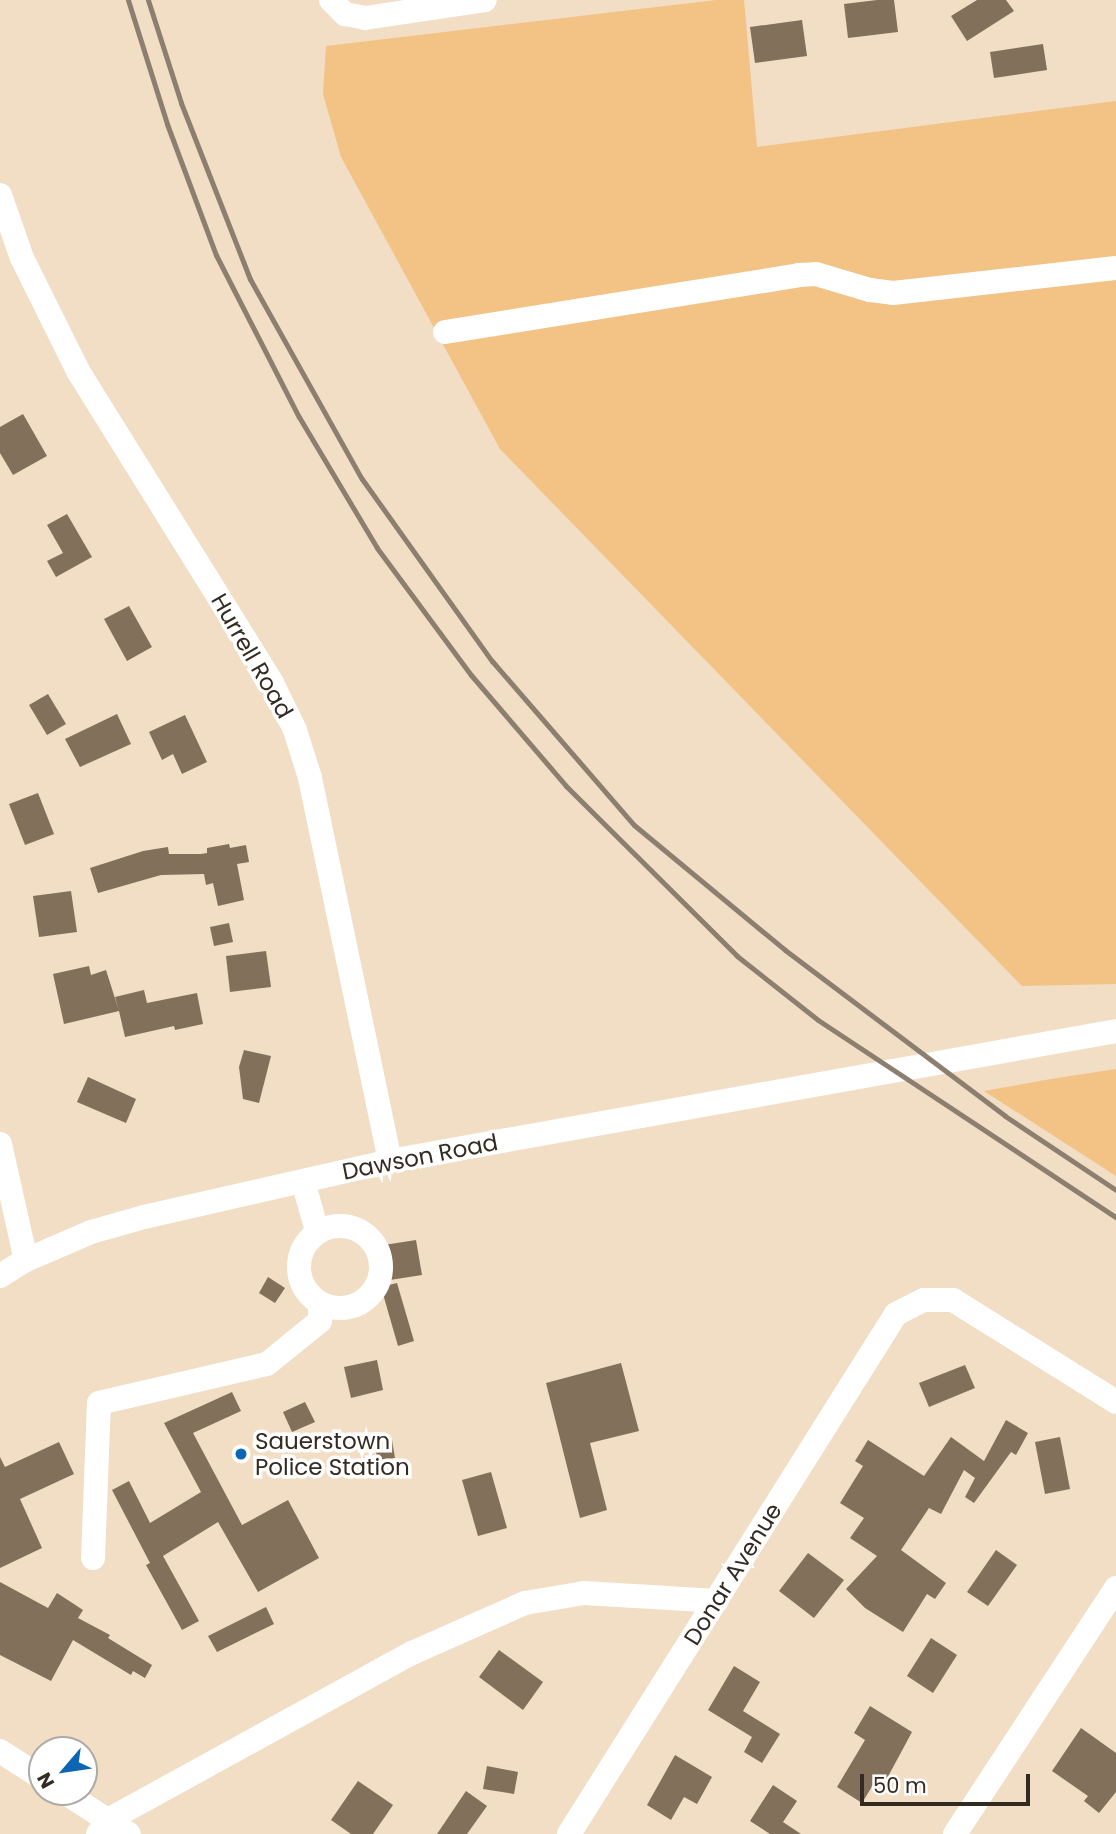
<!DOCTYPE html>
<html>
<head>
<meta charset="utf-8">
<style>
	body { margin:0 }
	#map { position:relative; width:1116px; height:1834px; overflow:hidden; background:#f2ddc5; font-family:Poppins,sans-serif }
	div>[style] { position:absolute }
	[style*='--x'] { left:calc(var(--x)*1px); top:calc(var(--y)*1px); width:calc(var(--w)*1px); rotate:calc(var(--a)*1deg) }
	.green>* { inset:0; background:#f3c285 }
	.building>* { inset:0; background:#82705a }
	.minor>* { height:24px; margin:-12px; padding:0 12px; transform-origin:12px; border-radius:12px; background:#fff }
	.minor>.ring { margin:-12px; padding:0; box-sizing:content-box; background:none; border:24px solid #fff; border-radius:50% }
	.rail>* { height:5px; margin:-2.5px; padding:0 2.5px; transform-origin:2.5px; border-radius:2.5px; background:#8d7f6f }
	.dots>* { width:19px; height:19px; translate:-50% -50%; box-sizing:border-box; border:4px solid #fff; border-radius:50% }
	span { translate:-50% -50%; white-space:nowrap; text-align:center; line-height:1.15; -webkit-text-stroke:7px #fff; paint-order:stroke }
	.street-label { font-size:23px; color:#332b22 }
	.poi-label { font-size:23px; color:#332b22 }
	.left { translate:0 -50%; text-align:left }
	.north { position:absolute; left:28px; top:1736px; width:70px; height:70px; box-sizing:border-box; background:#fff; border:2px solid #adaaa7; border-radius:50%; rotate:241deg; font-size:19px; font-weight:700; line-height:28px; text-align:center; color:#332b22 }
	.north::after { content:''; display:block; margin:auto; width:24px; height:32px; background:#0d66b3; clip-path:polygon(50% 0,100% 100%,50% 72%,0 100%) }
	.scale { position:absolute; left:860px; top:1774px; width:170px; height:32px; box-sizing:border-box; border:4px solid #332b22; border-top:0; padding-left:9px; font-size:21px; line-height:24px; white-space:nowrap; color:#332b22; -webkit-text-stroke:5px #fff; paint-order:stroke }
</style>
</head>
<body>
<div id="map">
	<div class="green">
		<i style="clip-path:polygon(716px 0,744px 0,757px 147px,1116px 101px,1116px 984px,1022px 986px,500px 449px,341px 157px,323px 94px,326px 46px)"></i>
		<i style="clip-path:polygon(1116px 1069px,1116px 1176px,984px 1091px,1051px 1079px)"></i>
	</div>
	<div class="building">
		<i style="clip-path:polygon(877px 0,894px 0,898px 32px,848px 38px,844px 4px)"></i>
		<i style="clip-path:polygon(977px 0,1006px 0,1014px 11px,967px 41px,951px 16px)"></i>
		<i style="clip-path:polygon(802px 20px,807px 56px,755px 63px,750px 27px)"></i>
		<i style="clip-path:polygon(1043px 44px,1047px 70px,994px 78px,990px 52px)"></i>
		<i style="clip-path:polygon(23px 414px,47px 456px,13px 475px,0 453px,0 427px)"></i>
		<i style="clip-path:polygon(67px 514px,92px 557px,56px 577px,47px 561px,63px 553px,47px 525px)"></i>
		<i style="clip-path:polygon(129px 606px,152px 647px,127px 661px,104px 619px)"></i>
		<i style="clip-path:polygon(48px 694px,66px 724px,47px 735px,29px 705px)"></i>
		<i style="clip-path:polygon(117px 714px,131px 744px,80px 767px,65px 739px)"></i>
		<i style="clip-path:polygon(185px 715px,207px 762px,182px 774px,173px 754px,162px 760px,149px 732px)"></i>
		<i style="clip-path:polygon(38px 793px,54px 834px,25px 845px,9px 804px)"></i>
		<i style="clip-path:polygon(229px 844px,230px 848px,246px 845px,249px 862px,237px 864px,244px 900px,218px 906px,213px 883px,206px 885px,204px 874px,161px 875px,98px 893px,90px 868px,143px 851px,168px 847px,169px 854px,201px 854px,207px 853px,207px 848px)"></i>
		<i style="clip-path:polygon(71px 891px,77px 932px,39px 937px,33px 896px)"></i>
		<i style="clip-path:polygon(229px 923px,233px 942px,214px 946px,210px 927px)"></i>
		<i style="clip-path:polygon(266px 951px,271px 987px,230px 992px,226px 956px)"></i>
		<i style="clip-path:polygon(89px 966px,91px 975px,106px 970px,119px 1011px,115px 997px,144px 990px,147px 1003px,197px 993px,203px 1024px,175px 1030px,174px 1026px,125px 1037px,119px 1011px,64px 1024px,53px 974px)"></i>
		<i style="clip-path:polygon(244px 1050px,271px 1056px,259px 1103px,243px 1099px,239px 1067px)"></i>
		<i style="clip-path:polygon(88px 1077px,136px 1099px,126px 1123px,77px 1102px)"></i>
		<i style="clip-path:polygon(416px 1240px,422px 1275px,390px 1280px,384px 1245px)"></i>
		<i style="clip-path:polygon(268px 1277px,285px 1288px,275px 1303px,259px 1293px)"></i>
		<i style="clip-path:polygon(397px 1283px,414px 1341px,398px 1346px,381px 1287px)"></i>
		<i style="clip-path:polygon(377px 1360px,383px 1390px,351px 1398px,344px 1367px)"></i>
		<i style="clip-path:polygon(621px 1363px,639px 1431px,590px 1443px,607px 1510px,580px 1518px,546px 1383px)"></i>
		<i style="clip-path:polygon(965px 1365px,975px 1388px,929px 1407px,919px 1383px)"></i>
		<i style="clip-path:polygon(232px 1392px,241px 1411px,193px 1433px,242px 1525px,288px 1500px,319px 1558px,258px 1592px,218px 1522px,163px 1556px,199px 1621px,182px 1630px,146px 1565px,150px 1563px,112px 1490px,129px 1481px,150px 1523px,201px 1492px,164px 1423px)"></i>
		<i style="clip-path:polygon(305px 1402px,315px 1422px,292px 1432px,283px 1412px)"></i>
		<i style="clip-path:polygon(1006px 1420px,1028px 1433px,1016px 1455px,1011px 1452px,974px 1503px,965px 1497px,975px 1478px,964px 1470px,941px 1514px,929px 1508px,901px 1550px,946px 1583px,935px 1599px,927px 1594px,903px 1632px,865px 1608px,846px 1589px,877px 1556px,850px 1538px,864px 1518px,840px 1503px,863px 1466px,855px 1461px,868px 1440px,924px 1476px,951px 1437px,984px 1461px)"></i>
		<i style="clip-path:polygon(1060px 1437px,1070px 1489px,1045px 1494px,1035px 1442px)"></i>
		<i style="clip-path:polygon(392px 1440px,395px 1458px,377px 1460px,375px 1442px)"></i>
		<i style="clip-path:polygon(59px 1442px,74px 1474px,20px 1499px,42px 1548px,0 1568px,0 1457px,5px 1467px)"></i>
		<i style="clip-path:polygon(491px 1472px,507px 1528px,478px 1536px,462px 1480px)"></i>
		<i style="clip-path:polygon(996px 1550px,1017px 1565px,988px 1606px,967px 1592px)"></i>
		<i style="clip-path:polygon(808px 1553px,844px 1580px,814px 1618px,779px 1591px)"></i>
		<i style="clip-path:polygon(0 1582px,48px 1608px,57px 1593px,83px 1610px,78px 1618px,110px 1635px,108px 1638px,152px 1665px,145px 1678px,133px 1671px,131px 1675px,73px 1640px,51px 1681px,0 1655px)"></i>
		<i style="clip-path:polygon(266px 1607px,274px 1624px,217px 1652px,208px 1636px)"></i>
		<i style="clip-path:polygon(931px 1638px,957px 1655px,933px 1693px,907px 1676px)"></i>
		<i style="clip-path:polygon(499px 1650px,543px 1682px,523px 1710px,479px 1677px)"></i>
		<i style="clip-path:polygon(734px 1666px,760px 1682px,743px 1711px,780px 1734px,762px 1763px,744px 1752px,752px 1737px,708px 1710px)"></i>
		<i style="clip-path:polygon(870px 1706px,912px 1732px,884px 1784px,876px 1780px,862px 1803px,837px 1787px,865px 1740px,854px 1733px)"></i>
		<i style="clip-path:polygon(1081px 1728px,1116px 1753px,1116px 1792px,1099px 1813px,1084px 1801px,1088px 1796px,1052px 1771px)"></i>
		<i style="clip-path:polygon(675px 1755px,712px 1777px,697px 1804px,684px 1797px,671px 1820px,647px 1805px)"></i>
		<i style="clip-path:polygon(487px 1766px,518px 1772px,514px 1794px,483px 1789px)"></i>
		<i style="clip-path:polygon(358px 1781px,393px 1805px,373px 1834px,351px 1834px,331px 1820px)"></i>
		<i style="clip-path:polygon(773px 1785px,797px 1801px,783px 1822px,801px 1834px,770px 1834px,750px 1821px)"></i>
		<i style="clip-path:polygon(466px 1791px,487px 1806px,467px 1834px,437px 1834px)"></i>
	</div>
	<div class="minor">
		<i style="--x:331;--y:0;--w:20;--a:45"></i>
		<i style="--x:345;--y:14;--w:20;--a:11"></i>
		<i style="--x:365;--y:18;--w:121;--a:-8.5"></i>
		<i style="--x:0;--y:195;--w:67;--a:70.8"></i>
		<i style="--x:22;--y:258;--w:126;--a:63.6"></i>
		<i style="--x:78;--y:371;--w:367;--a:58.1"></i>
		<i style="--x:272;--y:683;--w:52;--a:63.9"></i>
		<i style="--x:295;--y:730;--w:50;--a:72.6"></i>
		<i style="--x:310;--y:778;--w:391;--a:78.2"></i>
		<i style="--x:445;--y:332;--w:359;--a:-9.1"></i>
		<i style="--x:799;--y:275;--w:17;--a:-3"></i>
		<i style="--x:816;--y:274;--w:56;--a:16.5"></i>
		<i style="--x:870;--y:290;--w:23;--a:7"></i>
		<i style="--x:893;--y:293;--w:224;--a:-6.4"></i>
		<i style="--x:0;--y:1144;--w:119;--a:77.4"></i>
		<i style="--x:303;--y:1181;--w:52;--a:74.4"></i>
		<i class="ring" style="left:299px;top:1226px;width:58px;height:58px"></i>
		<i style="--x:0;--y:1276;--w:31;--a:-32"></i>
		<i style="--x:26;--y:1260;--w:71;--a:-23.3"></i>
		<i style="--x:91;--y:1232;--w:55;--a:-15.8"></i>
		<i style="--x:144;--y:1217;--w:252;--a:-12.8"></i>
		<i style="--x:390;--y:1161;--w:738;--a:-10.15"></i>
		<i style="--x:93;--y:1558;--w:155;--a:-87.8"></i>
		<i style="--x:99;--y:1403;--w:172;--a:-13.1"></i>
		<i style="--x:267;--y:1364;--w:68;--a:-39.1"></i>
		<i style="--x:320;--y:1321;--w:17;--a:-90"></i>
		<i style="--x:0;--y:1751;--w:50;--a:32.7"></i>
		<i style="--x:64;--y:1792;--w:77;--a:32.9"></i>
		<i style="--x:98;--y:1834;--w:17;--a:-54"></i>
		<i style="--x:108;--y:1820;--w:347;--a:-28.8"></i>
		<i style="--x:412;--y:1653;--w:124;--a:-23.9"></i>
		<i style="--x:525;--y:1603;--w:60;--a:-9.6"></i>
		<i style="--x:584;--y:1593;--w:133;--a:3.4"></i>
		<i style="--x:569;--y:1834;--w:614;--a:-57.84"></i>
		<i style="--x:896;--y:1314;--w:31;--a:-27"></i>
		<i style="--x:924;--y:1300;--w:29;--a:0"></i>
		<i style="--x:953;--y:1300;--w:192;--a:32"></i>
		<i style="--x:955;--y:1834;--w:294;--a:-56.8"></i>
	</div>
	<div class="rail">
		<i style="--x:128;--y:0;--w:130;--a:72.5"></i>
		<i style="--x:167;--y:124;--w:140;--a:69.5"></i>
		<i style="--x:216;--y:255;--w:182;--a:62.9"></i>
		<i style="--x:299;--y:417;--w:152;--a:59.2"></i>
		<i style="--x:377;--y:548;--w:158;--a:53.5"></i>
		<i style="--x:471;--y:675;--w:146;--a:49.4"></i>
		<i style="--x:566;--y:786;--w:241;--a:44.8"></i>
		<i style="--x:737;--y:956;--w:103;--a:38.3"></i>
		<i style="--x:818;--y:1020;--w:357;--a:33.5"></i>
		<i style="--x:148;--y:0;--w:108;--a:72.2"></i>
		<i style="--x:181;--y:103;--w:189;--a:68.6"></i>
		<i style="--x:250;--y:279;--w:229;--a:60.8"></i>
		<i style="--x:362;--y:479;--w:224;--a:54.5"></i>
		<i style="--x:492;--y:661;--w:217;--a:49.1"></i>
		<i style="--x:634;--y:825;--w:196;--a:39.6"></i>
		<i style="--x:785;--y:950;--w:276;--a:37"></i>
		<i style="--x:1005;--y:1116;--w:133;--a:33.7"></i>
	</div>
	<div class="dots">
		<i style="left:241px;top:1454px;background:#0d66b3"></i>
	</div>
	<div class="street-label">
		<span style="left:252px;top:656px;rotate:60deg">Hurrell Road</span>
		<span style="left:420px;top:1157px;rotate:-11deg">Dawson Road</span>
		<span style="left:733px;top:1574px;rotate:-58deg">Donar Avenue</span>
	</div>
	<div class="poi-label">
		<span class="left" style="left:255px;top:1454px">Sauerstown<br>Police Station</span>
	</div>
	<div class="north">N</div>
	<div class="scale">50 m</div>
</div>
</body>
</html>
